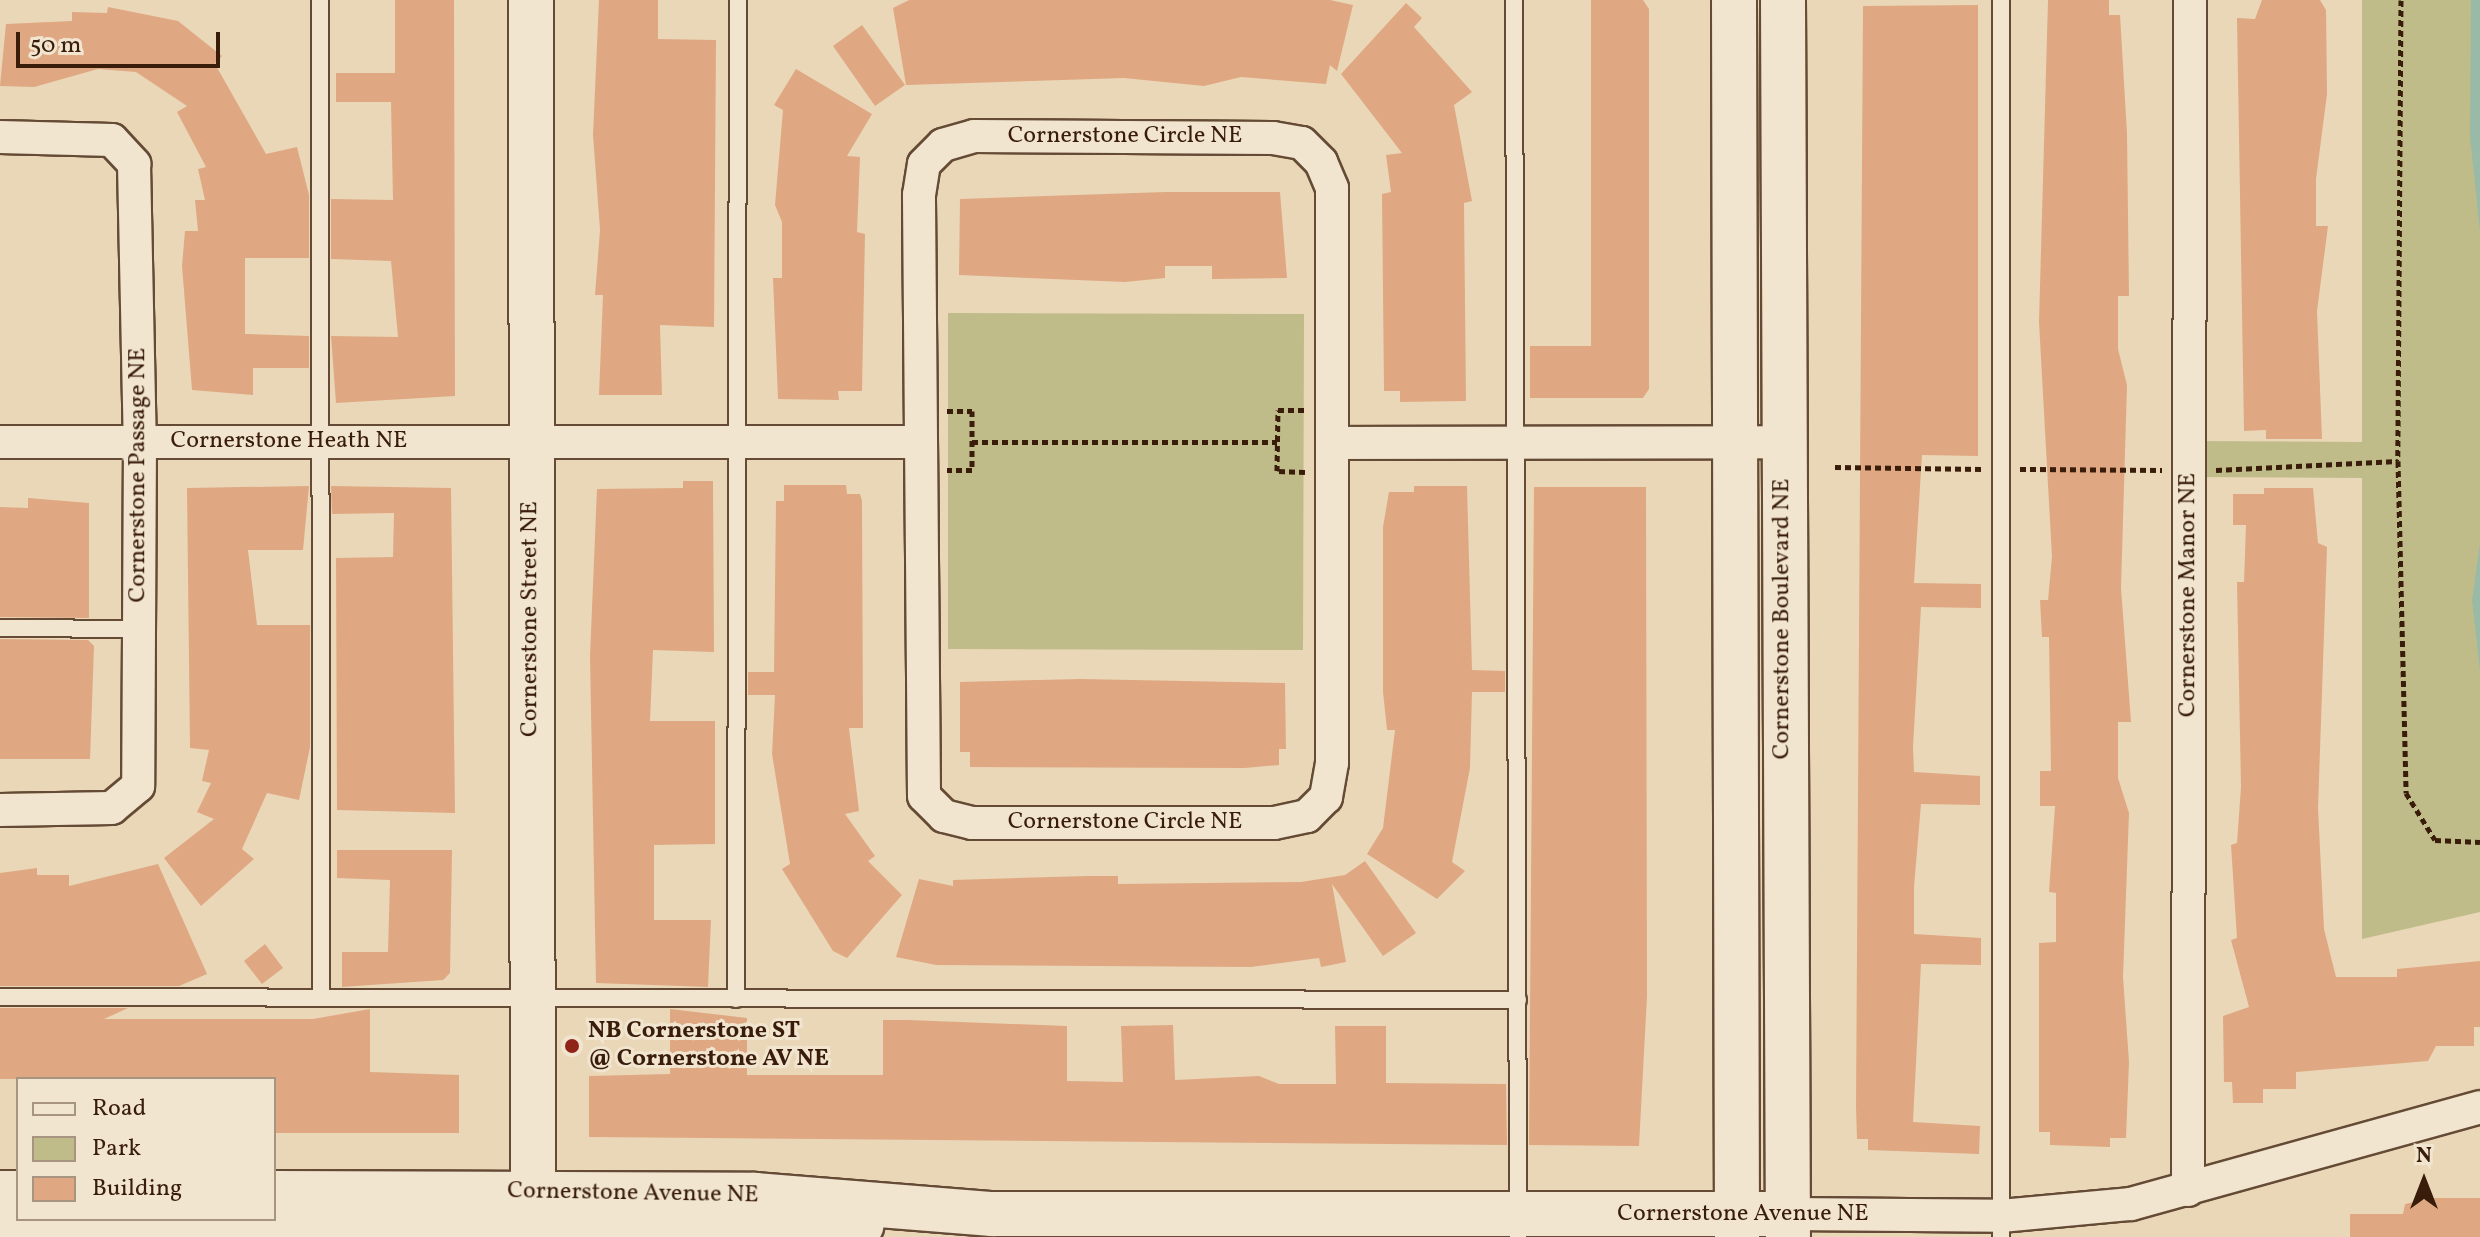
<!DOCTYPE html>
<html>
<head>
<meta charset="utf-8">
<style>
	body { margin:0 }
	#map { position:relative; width:2480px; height:1237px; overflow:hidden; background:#ead7b7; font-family:Vollkorn,serif }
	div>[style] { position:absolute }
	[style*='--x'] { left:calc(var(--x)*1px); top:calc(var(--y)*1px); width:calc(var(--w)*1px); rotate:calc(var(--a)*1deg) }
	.green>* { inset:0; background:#bfbc89 }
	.water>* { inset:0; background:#9abaa8 }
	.building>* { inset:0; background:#dfa883 }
	.path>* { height:5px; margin-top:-2.5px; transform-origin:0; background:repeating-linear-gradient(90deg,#391c0a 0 6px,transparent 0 10px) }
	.roads { filter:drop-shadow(2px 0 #654b35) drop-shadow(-2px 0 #654b35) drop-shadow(0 2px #654b35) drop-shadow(0 -2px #654b35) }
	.lane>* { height:16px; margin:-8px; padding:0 8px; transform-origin:8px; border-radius:8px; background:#f1e5d0 }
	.street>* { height:32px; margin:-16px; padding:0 16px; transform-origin:16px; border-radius:16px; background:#f1e5d0 }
	.secondary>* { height:44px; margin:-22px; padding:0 22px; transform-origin:22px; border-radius:22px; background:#f1e5d0 }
	.dots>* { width:22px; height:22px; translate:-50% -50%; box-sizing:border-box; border:4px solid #f1e5d0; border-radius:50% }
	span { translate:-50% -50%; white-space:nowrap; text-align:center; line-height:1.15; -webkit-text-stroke:6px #f1e5d0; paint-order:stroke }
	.street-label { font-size:24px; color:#391c0a }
	.poi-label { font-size:24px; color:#391c0a; font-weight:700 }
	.left { translate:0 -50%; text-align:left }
	.legend { position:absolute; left:16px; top:1077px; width:260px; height:144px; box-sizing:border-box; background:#f1e5d0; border:2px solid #a79581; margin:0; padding:10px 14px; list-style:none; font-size:24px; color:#391c0a }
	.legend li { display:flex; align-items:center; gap:16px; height:40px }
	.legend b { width:40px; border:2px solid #a79581 }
	.north { position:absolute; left:2384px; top:1141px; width:80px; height:80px; -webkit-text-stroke:6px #f1e5d0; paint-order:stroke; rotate:0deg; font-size:22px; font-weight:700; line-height:32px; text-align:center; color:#391c0a }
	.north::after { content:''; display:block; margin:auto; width:28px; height:36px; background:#391c0a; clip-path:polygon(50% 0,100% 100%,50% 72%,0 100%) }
	.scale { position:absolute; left:16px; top:32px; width:204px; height:36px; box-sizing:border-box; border:4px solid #391c0a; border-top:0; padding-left:10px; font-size:24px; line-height:28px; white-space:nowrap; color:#391c0a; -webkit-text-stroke:6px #f1e5d0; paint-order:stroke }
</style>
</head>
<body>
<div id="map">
	<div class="green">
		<i style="clip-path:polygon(2362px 0,2480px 0,2480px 912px,2362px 939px,2362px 478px,2189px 477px,2189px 441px,2362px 442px)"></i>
		<i style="clip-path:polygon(948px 313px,1304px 314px,1303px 650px,948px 649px)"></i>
	</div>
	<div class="water">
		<i style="clip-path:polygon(2471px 0,2480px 0,2480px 232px,2470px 137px)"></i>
		<i style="clip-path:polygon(2480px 543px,2480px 671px,2472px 600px)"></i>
	</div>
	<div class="building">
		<i style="clip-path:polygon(395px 0,454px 0,455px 396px,336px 403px,331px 336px,398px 337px,391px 261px,331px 259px,331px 199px,393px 200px,391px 102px,336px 102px,336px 73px,395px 73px)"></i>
		<i style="clip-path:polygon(599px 0,658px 0,658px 39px,716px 40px,714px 327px,660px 325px,662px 395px,599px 395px,603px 295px,595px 295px,600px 230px,593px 135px)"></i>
		<i style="clip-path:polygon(909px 0,1330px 0,1353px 5px,1337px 71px,1330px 65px,1326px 84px,1241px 77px,1204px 86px,1124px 78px,906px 85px,893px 8px)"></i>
		<i style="clip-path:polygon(1591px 0,1643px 0,1649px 9px,1649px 389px,1643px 398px,1530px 398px,1530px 346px,1591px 346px)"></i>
		<i style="clip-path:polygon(2048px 0,2109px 0,2109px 15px,2120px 15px,2127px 133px,2129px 296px,2118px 296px,2118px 349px,2127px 385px,2121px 588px,2131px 722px,2118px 722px,2118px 778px,2129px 813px,2123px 977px,2129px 1062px,2126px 1138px,2110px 1138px,2110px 1147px,2050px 1145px,2050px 1132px,2039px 1132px,2039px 943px,2056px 942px,2056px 893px,2049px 892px,2055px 806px,2040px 806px,2040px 771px,2051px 771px,2049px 637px,2042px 637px,2040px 600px,2048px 600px,2052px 557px,2039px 322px)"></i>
		<i style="clip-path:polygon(2262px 0,2320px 0,2326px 10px,2327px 94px,2316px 179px,2316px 226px,2328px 226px,2317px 311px,2322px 439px,2266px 439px,2266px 430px,2244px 431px,2237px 18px,2255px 19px)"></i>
		<i style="clip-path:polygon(1406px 3px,1422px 18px,1414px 27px,1472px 92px,1454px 105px,1472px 201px,1464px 203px,1466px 401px,1400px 402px,1400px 391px,1384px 391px,1382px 194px,1391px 192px,1386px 155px,1402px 153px,1341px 74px)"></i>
		<i style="clip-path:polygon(1978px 5px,1978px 456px,1922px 455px,1914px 583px,1981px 584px,1981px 608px,1921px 607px,1913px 747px,1914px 772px,1980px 776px,1980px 805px,1921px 804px,1914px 887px,1914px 934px,1981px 938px,1981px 965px,1921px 964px,1913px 1122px,1980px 1126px,1979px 1154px,1868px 1150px,1868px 1139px,1857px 1139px,1856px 1107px,1863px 6px)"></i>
		<i style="clip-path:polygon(108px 7px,178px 21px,222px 56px,215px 64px,266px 154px,297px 147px,309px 195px,309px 258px,245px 258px,245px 334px,309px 336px,309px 368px,253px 368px,253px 395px,192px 390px,182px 266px,185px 231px,198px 231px,195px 200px,205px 200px,198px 169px,206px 167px,177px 112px,187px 106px,136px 72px,98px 69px,34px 87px,0 86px,6px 24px,72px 21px,72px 12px,107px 13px)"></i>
		<i style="clip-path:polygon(862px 25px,905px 85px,875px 106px,833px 46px)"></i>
		<i style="clip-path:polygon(796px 69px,872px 114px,847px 156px,860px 157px,857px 232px,865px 234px,862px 391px,838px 391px,839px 400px,778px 399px,773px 278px,782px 278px,782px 222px,775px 205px,783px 110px,774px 105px)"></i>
		<i style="clip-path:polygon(1165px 192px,1280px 192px,1287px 278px,1212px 279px,1212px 266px,1165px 266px,1165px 278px,1125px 282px,959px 275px,960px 199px)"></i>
		<i style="clip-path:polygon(683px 481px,713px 481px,714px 652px,653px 650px,650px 721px,715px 721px,715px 844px,654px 845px,654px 920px,711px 920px,708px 987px,596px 983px,590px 656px,597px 489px,683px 488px)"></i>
		<i style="clip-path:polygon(784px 485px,846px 485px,847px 494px,860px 494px,862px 501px,863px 728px,849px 728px,859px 811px,845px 814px,875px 856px,868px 861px,902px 895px,847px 958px,833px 951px,782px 869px,790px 864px,772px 754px,775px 695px,748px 695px,748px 672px,774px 672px,776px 501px,784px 501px)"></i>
		<i style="clip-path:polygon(309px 486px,303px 550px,248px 550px,257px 625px,310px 625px,310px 747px,299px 800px,267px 793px,242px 849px,254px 859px,201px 906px,164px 858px,214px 819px,197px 812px,211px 783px,202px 781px,209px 750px,190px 748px,187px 488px)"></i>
		<i style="clip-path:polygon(331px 486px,451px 488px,455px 813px,337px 810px,336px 558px,393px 557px,394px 513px,332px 514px)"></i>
		<i style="clip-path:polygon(1414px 486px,1467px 486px,1472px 670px,1505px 671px,1505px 692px,1472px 692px,1470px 768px,1452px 862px,1465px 871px,1437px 899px,1367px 854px,1383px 828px,1395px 730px,1387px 730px,1383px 692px,1383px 527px,1389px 492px,1414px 492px)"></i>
		<i style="clip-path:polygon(1534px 487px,1646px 487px,1647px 996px,1639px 1146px,1529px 1145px)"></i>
		<i style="clip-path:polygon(2264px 488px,2313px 488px,2318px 543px,2327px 547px,2318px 808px,2324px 929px,2336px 977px,2397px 977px,2397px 969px,2480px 961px,2480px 1027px,2474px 1027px,2474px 1046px,2436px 1046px,2428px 1061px,2296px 1072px,2296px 1089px,2263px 1089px,2263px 1103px,2233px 1103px,2232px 1082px,2224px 1082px,2223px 1016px,2249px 1007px,2231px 940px,2237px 938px,2231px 845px,2237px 843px,2241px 787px,2237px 582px,2244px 582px,2246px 525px,2233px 525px,2233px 494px,2264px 494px)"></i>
		<i style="clip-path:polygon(28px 498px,89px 503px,89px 618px,0 617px,0 507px,28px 508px)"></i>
		<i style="clip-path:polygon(0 639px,88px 640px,94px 646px,90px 759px,0 759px)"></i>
		<i style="clip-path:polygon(1081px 679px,1285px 683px,1286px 749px,1279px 749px,1279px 765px,1245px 768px,970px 767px,970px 752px,960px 752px,960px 682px)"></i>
		<i style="clip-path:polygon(337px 850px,452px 850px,450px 973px,443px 980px,342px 987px,342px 952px,388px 952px,390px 880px,337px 878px)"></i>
		<i style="clip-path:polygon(1365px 861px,1416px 933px,1383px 956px,1332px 884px,1346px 962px,1321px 967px,1319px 958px,1251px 967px,936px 965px,896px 957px,919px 879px,953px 886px,953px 880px,1087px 876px,1118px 876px,1118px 884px,1301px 882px,1345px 875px)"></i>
		<i style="clip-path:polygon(158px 864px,207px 974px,179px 986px,0 986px,0 873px,37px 868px,37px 875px,69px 875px,69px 886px)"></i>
		<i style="clip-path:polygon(265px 944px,283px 968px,262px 984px,244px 961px)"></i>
		<i style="clip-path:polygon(0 1008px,128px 1008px,104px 1019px,313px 1019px,370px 1009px,370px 1072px,459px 1075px,459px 1133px,274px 1133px,274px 1079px,0 1079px)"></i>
		<i style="clip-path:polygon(670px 1009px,747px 1018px,747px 1075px,883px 1075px,883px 1020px,908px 1020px,1067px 1026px,1067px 1081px,1123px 1082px,1121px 1026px,1173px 1025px,1175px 1080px,1259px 1076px,1279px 1084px,1336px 1084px,1335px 1026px,1386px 1026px,1386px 1083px,1506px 1084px,1507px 1145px,589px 1137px,589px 1076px,670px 1074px)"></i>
		<i style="clip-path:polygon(2433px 1198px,2480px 1198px,2480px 1237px,2350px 1237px,2350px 1214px,2403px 1214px,2405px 1204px)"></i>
	</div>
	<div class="path">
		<i style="--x:2401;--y:0;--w:461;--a:90.4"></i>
		<i style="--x:2398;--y:461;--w:332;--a:88.6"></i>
		<i style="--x:2406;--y:793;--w:55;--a:58.3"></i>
		<i style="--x:2435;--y:840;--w:45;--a:2.5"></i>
		<i style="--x:947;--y:411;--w:25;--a:0"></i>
		<i style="--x:972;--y:411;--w:59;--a:90"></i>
		<i style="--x:972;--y:470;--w:25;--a:180"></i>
		<i style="--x:972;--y:442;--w:305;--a:0"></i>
		<i style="--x:1835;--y:467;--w:147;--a:0.8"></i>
		<i style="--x:2020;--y:469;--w:142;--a:0.4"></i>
		<i style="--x:2216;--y:470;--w:182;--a:-2.8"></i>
		<i style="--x:1305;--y:472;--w:28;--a:-178"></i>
		<i style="--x:1277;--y:471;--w:61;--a:-89.1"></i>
		<i style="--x:1278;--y:410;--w:28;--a:0"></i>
	</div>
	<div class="roads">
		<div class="lane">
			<i style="--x:320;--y:0;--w:998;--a:89.94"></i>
			<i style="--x:1514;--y:0;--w:1237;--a:89.81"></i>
			<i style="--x:2001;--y:0;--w:1237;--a:90"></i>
			<i style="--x:0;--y:628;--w:139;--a:0.4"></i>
			<i style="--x:0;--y:997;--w:1518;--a:0.11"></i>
			<i style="--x:736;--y:999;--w:999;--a:-89.89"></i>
		</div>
		<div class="street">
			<i style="--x:974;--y:136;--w:299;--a:0.4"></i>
			<i style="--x:1273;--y:138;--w:29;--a:10"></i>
			<i style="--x:1302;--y:143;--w:27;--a:45"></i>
			<i style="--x:1321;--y:162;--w:28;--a:67"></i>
			<i style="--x:1332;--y:188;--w:575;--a:90"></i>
			<i style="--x:1332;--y:763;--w:35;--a:100"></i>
			<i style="--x:1326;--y:797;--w:27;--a:135"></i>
			<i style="--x:1307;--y:816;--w:34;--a:168"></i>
			<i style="--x:1274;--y:823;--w:302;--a:180"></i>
			<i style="--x:972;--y:823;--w:29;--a:-166"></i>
			<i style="--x:944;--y:816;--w:28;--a:-135"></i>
			<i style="--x:924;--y:796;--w:601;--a:-90.48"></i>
			<i style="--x:919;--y:195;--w:31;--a:-81"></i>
			<i style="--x:924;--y:164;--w:27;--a:-45"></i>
			<i style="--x:943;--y:145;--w:32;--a:-16"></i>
			<i style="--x:0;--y:137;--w:112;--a:1.5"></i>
			<i style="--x:112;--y:140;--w:33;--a:47"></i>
			<i style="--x:134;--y:164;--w:278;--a:88.8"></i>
			<i style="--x:140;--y:442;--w:344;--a:90.3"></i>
			<i style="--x:138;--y:786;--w:34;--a:140"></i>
			<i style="--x:112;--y:808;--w:112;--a:179"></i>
			<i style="--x:0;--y:442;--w:918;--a:0"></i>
			<i style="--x:1332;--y:443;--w:450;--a:-0.1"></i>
			<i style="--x:2188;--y:1190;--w:1190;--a:-89.9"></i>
			<i style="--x:1788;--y:1214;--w:213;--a:0.5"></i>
			<i style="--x:2001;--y:1216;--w:131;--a:-5.3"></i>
			<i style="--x:2131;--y:1204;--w:362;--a:-15.5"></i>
		</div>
		<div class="secondary">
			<i style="--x:531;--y:0;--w:1237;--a:89.91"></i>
			<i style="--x:1734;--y:0;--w:1237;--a:89.86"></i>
			<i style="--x:1783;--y:0;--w:1237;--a:89.77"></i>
			<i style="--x:0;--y:1193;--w:18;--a:0"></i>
			<i style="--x:274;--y:1193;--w:481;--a:0.2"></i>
			<i style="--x:755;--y:1195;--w:238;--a:4.6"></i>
			<i style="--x:992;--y:1214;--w:796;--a:0"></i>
			<i style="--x:0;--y:1235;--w:754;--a:-0.08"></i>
			<i style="--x:754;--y:1234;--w:108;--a:-4.8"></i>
		</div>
	</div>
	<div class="dots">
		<i style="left:572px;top:1046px;background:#8f2418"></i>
	</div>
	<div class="street-label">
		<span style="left:1125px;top:137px">Cornerstone Circle NE</span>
		<span style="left:289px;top:442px">Cornerstone Heath NE</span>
		<span style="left:139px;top:475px;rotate:-90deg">Cornerstone Passage NE</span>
		<span style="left:2189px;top:595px;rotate:-90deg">Cornerstone Manor NE</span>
		<span style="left:531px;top:619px;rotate:-90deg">Cornerstone Street NE</span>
		<span style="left:1783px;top:619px;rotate:-90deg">Cornerstone Boulevard NE</span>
		<span style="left:1125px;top:823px">Cornerstone Circle NE</span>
		<span style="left:633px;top:1194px;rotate:1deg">Cornerstone Avenue NE</span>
		<span style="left:1743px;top:1215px">Cornerstone Avenue NE</span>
	</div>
	<div class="poi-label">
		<span class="left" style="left:588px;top:1046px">NB Cornerstone ST<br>@ Cornerstone AV NE</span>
	</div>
	<ul class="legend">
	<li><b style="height:10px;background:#f1e5d0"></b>Road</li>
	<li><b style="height:22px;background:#bfbc89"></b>Park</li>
	<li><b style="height:22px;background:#dfa883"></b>Building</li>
	</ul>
	<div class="north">N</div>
	<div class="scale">50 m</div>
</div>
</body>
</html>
